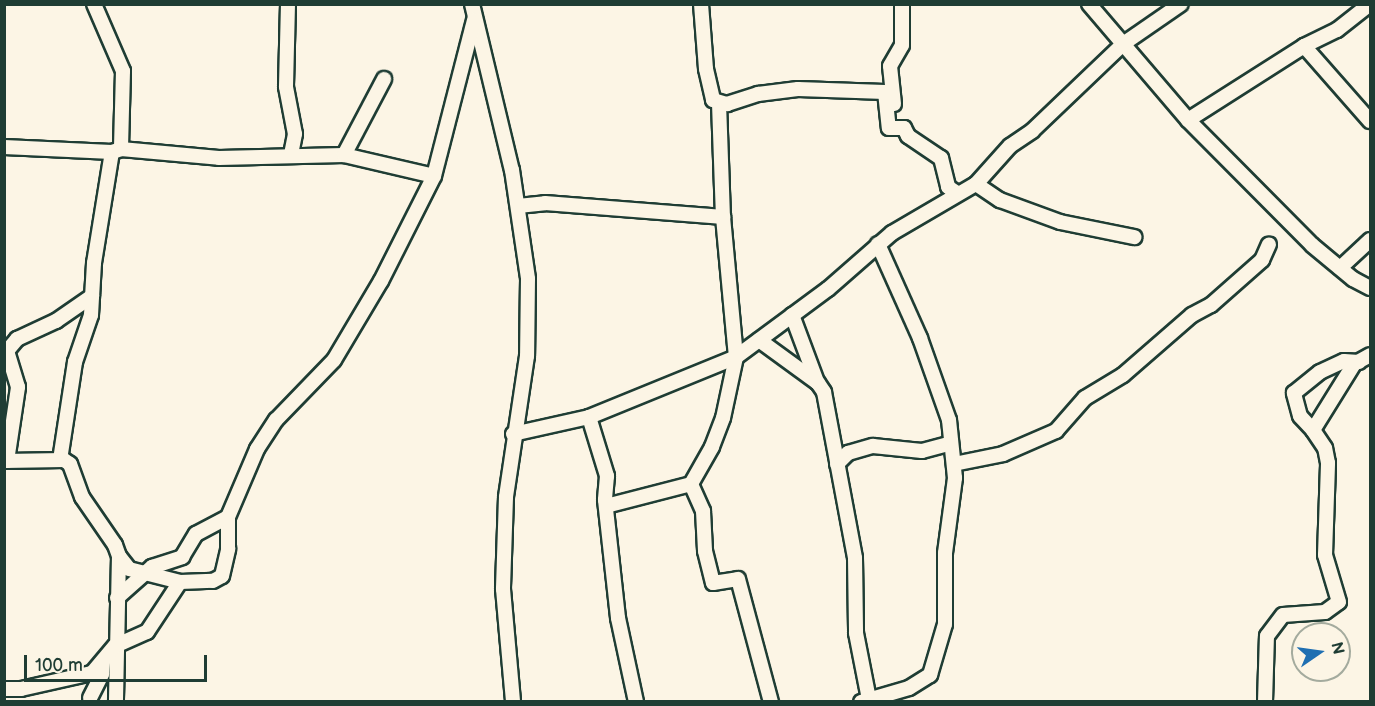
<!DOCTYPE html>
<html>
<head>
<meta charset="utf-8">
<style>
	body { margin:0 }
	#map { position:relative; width:1375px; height:706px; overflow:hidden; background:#fcf5e5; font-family:"Balsamiq Sans",sans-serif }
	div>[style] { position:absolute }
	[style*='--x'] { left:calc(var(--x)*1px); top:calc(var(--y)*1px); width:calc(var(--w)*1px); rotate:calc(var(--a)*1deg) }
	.roads { filter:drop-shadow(2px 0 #1f3d34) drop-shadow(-2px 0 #1f3d34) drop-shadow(0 2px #1f3d34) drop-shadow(0 -2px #1f3d34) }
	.minor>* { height:14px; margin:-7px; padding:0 7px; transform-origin:7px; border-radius:7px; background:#fcf5e5 }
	span { translate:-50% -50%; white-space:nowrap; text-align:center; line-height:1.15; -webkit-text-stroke:5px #fcf5e5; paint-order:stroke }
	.frame { position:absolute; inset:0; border:6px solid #1f3d34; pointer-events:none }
	.north { position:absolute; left:1291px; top:622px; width:60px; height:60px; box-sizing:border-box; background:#fcf5e5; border:2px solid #a4ab9e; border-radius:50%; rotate:77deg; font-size:16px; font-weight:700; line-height:24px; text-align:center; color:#1f3d34 }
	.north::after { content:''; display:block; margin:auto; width:21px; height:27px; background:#1f6fb2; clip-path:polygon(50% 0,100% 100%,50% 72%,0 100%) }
	.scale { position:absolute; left:24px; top:655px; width:183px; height:27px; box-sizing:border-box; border:3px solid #1f3d34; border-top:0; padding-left:8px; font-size:18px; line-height:21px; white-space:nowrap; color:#1f3d34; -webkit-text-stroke:4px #fcf5e5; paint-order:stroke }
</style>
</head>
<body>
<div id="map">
	<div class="roads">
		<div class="minor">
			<i style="--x:94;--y:4;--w:73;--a:66.6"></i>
			<i style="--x:123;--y:71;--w:78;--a:91.5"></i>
			<i style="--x:288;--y:4;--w:83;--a:91.4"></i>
			<i style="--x:286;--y:87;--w:48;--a:79.2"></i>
			<i style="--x:295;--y:134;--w:20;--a:101"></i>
			<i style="--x:472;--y:4;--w:171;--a:76.5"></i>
			<i style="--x:512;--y:170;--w:110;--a:81.6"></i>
			<i style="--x:528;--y:279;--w:77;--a:90.7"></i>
			<i style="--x:527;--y:356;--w:143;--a:98.5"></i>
			<i style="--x:506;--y:497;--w:92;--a:91.9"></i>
			<i style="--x:503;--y:589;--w:113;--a:84.9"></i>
			<i style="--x:701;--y:4;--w:65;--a:85.6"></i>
			<i style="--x:706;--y:69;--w:32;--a:77"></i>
			<i style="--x:713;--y:100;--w:15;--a:16"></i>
			<i style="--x:727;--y:104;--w:33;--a:-18"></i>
			<i style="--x:758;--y:94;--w:40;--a:-7.1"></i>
			<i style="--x:798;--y:89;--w:87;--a:2"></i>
			<i style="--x:885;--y:92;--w:36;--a:84"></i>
			<i style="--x:889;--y:128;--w:15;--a:0"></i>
			<i style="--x:904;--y:128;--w:9;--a:63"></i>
			<i style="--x:908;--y:136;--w:40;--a:34"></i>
			<i style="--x:941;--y:158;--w:30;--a:76"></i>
			<i style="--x:948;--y:187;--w:11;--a:34"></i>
			<i style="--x:1089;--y:4;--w:153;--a:49.5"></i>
			<i style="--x:1188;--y:120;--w:176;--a:45.2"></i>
			<i style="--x:1312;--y:245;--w:53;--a:39.7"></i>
			<i style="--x:1353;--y:279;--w:19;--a:28"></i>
			<i style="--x:1304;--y:46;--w:100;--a:48.7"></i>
			<i style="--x:719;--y:103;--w:114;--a:88"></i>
			<i style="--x:894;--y:104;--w:38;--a:-96"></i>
			<i style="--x:890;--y:66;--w:24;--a:-60"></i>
			<i style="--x:902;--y:45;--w:41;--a:-90"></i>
			<i style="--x:1188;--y:120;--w:138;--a:-32.5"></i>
			<i style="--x:1304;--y:46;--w:37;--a:-26"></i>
			<i style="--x:1337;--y:30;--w:42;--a:-38.2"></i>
			<i style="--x:4;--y:147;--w:108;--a:2.7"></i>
			<i style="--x:112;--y:152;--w:9;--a:-18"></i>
			<i style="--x:121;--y:149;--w:98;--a:5.2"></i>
			<i style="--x:219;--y:158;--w:125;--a:-1.4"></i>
			<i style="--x:344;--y:155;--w:92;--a:13.1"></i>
			<i style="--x:434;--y:176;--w:161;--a:-75.6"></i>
			<i style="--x:344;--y:155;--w:86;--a:-62.2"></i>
			<i style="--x:976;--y:184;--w:51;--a:-48.2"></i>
			<i style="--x:1010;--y:146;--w:27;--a:-34"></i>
			<i style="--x:1032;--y:131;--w:126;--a:-43.7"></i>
			<i style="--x:1123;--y:44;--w:70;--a:-34.6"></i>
			<i style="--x:518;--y:206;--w:27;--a:-6"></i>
			<i style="--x:545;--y:203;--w:179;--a:4.5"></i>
			<i style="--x:723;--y:217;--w:141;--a:84.7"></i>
			<i style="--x:736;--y:357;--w:62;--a:102"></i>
			<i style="--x:723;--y:418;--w:31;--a:111"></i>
			<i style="--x:712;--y:447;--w:43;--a:119.6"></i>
			<i style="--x:1340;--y:268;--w:41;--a:-43"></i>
			<i style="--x:792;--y:315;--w:72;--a:69.5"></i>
			<i style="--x:759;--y:340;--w:73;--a:36.1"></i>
			<i style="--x:818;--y:383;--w:11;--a:56"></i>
			<i style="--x:824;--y:392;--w:169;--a:79.4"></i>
			<i style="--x:855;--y:558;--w:75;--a:89.2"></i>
			<i style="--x:856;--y:633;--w:67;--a:78.9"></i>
			<i style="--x:589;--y:417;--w:62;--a:73"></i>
			<i style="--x:607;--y:476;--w:24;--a:95"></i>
			<i style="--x:605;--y:500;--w:119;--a:83.7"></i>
			<i style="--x:618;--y:618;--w:86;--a:77.9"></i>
			<i style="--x:1313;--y:430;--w:19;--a:-133"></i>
			<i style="--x:1300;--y:416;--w:24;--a:-105"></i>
			<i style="--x:1294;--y:393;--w:33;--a:-39"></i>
			<i style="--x:1320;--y:372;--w:26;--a:-25"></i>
			<i style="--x:1344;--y:361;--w:15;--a:4"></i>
			<i style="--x:513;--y:434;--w:78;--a:-12.6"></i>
			<i style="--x:589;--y:417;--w:159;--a:-22.2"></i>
			<i style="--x:736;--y:357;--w:114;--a:-36.5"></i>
			<i style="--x:828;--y:289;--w:85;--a:-41.2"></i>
			<i style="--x:892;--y:233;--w:97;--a:-30.3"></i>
			<i style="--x:976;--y:184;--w:29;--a:34"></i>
			<i style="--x:1000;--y:200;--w:64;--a:20.1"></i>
			<i style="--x:1060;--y:222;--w:76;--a:11.5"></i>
			<i style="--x:60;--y:460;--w:99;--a:-81.3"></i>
			<i style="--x:75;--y:362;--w:50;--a:-71.2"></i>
			<i style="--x:91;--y:315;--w:52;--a:-86.7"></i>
			<i style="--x:94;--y:263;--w:112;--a:-80.8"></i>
			<i style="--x:4;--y:461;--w:60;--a:-1"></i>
			<i style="--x:64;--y:460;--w:7;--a:34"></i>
			<i style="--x:70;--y:464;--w:35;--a:70"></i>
			<i style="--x:82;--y:497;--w:58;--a:55.5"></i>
			<i style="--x:115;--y:545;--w:12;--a:70"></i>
			<i style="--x:119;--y:556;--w:146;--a:91.2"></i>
			<i style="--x:7;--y:461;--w:75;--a:-81.5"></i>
			<i style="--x:18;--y:387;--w:38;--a:-107"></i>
			<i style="--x:7;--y:351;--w:16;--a:-50"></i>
			<i style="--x:17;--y:339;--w:43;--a:-24.8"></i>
			<i style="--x:56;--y:321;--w:44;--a:-34.8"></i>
			<i style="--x:837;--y:464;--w:16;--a:-45"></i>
			<i style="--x:848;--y:453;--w:26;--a:-16"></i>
			<i style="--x:873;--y:446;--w:49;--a:5.8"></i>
			<i style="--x:922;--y:451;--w:30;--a:-15"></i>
			<i style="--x:954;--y:464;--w:50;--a:-11.5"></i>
			<i style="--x:1003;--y:454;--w:58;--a:-23.5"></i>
			<i style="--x:1056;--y:431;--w:44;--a:-48.7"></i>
			<i style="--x:1085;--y:398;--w:44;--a:-31.2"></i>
			<i style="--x:1123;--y:375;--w:91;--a:-41"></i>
			<i style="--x:1192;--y:315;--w:21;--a:-28"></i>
			<i style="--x:1211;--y:305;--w:68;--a:-41.4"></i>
			<i style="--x:1262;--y:260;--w:17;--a:-66"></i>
			<i style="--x:606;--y:506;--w:88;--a:-14.5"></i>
			<i style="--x:691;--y:484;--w:30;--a:66"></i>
			<i style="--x:703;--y:511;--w:40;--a:87.1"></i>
			<i style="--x:705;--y:551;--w:33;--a:76"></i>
			<i style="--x:713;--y:583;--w:25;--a:-9"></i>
			<i style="--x:738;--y:579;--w:127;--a:75"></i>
			<i style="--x:119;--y:556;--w:16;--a:52"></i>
			<i style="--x:129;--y:569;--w:53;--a:14.3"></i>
			<i style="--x:117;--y:598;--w:47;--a:-41.5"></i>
			<i style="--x:152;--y:567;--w:32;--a:-18"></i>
			<i style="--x:182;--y:557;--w:27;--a:-59"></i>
			<i style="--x:196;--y:534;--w:36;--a:-28"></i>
			<i style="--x:4;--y:689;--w:17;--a:0"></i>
			<i style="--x:21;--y:689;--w:73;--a:-12.7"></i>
			<i style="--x:92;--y:673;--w:35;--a:-50"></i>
			<i style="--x:115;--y:646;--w:35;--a:-24"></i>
			<i style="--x:147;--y:632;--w:60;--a:-56.6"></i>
			<i style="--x:180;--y:582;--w:33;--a:-2"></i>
			<i style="--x:213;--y:581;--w:10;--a:-29"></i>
			<i style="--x:222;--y:576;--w:28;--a:-77"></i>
			<i style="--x:228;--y:549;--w:32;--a:-90"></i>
			<i style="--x:228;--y:517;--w:74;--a:-66.9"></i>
			<i style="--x:257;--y:449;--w:35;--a:-57"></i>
			<i style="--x:276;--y:420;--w:83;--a:-46"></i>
			<i style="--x:334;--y:360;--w:92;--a:-59.3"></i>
			<i style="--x:381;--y:281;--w:118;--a:-63.2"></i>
			<i style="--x:90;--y:698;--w:27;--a:-63"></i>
			<i style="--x:102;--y:674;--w:12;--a:-85"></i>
			<i style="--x:861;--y:702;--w:50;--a:-16.3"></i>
			<i style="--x:909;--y:688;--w:25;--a:-32"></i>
			<i style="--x:930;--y:675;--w:53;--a:-73.6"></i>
			<i style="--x:945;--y:624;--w:71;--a:-90"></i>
			<i style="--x:945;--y:553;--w:76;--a:-82.4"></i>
			<i style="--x:955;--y:478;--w:58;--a:-95.9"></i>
			<i style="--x:949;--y:420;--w:87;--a:-109.5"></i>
			<i style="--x:920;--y:338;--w:103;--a:-114.1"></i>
			<i style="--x:1265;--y:702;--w:66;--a:-88.3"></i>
			<i style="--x:1267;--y:636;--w:26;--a:-53"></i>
			<i style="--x:1283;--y:615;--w:42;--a:-4.1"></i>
			<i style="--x:1325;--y:612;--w:17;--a:-36"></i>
			<i style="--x:1339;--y:602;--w:49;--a:-106.6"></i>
			<i style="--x:1325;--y:555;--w:92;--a:-88.1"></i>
			<i style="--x:1328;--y:463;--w:15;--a:-101"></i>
			<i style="--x:1325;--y:448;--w:22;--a:-124"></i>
			<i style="--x:1313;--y:430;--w:78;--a:-58.2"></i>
			<i style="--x:1354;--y:364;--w:18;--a:-29"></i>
		</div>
	</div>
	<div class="frame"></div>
	<div class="north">N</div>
	<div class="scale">100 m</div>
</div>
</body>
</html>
